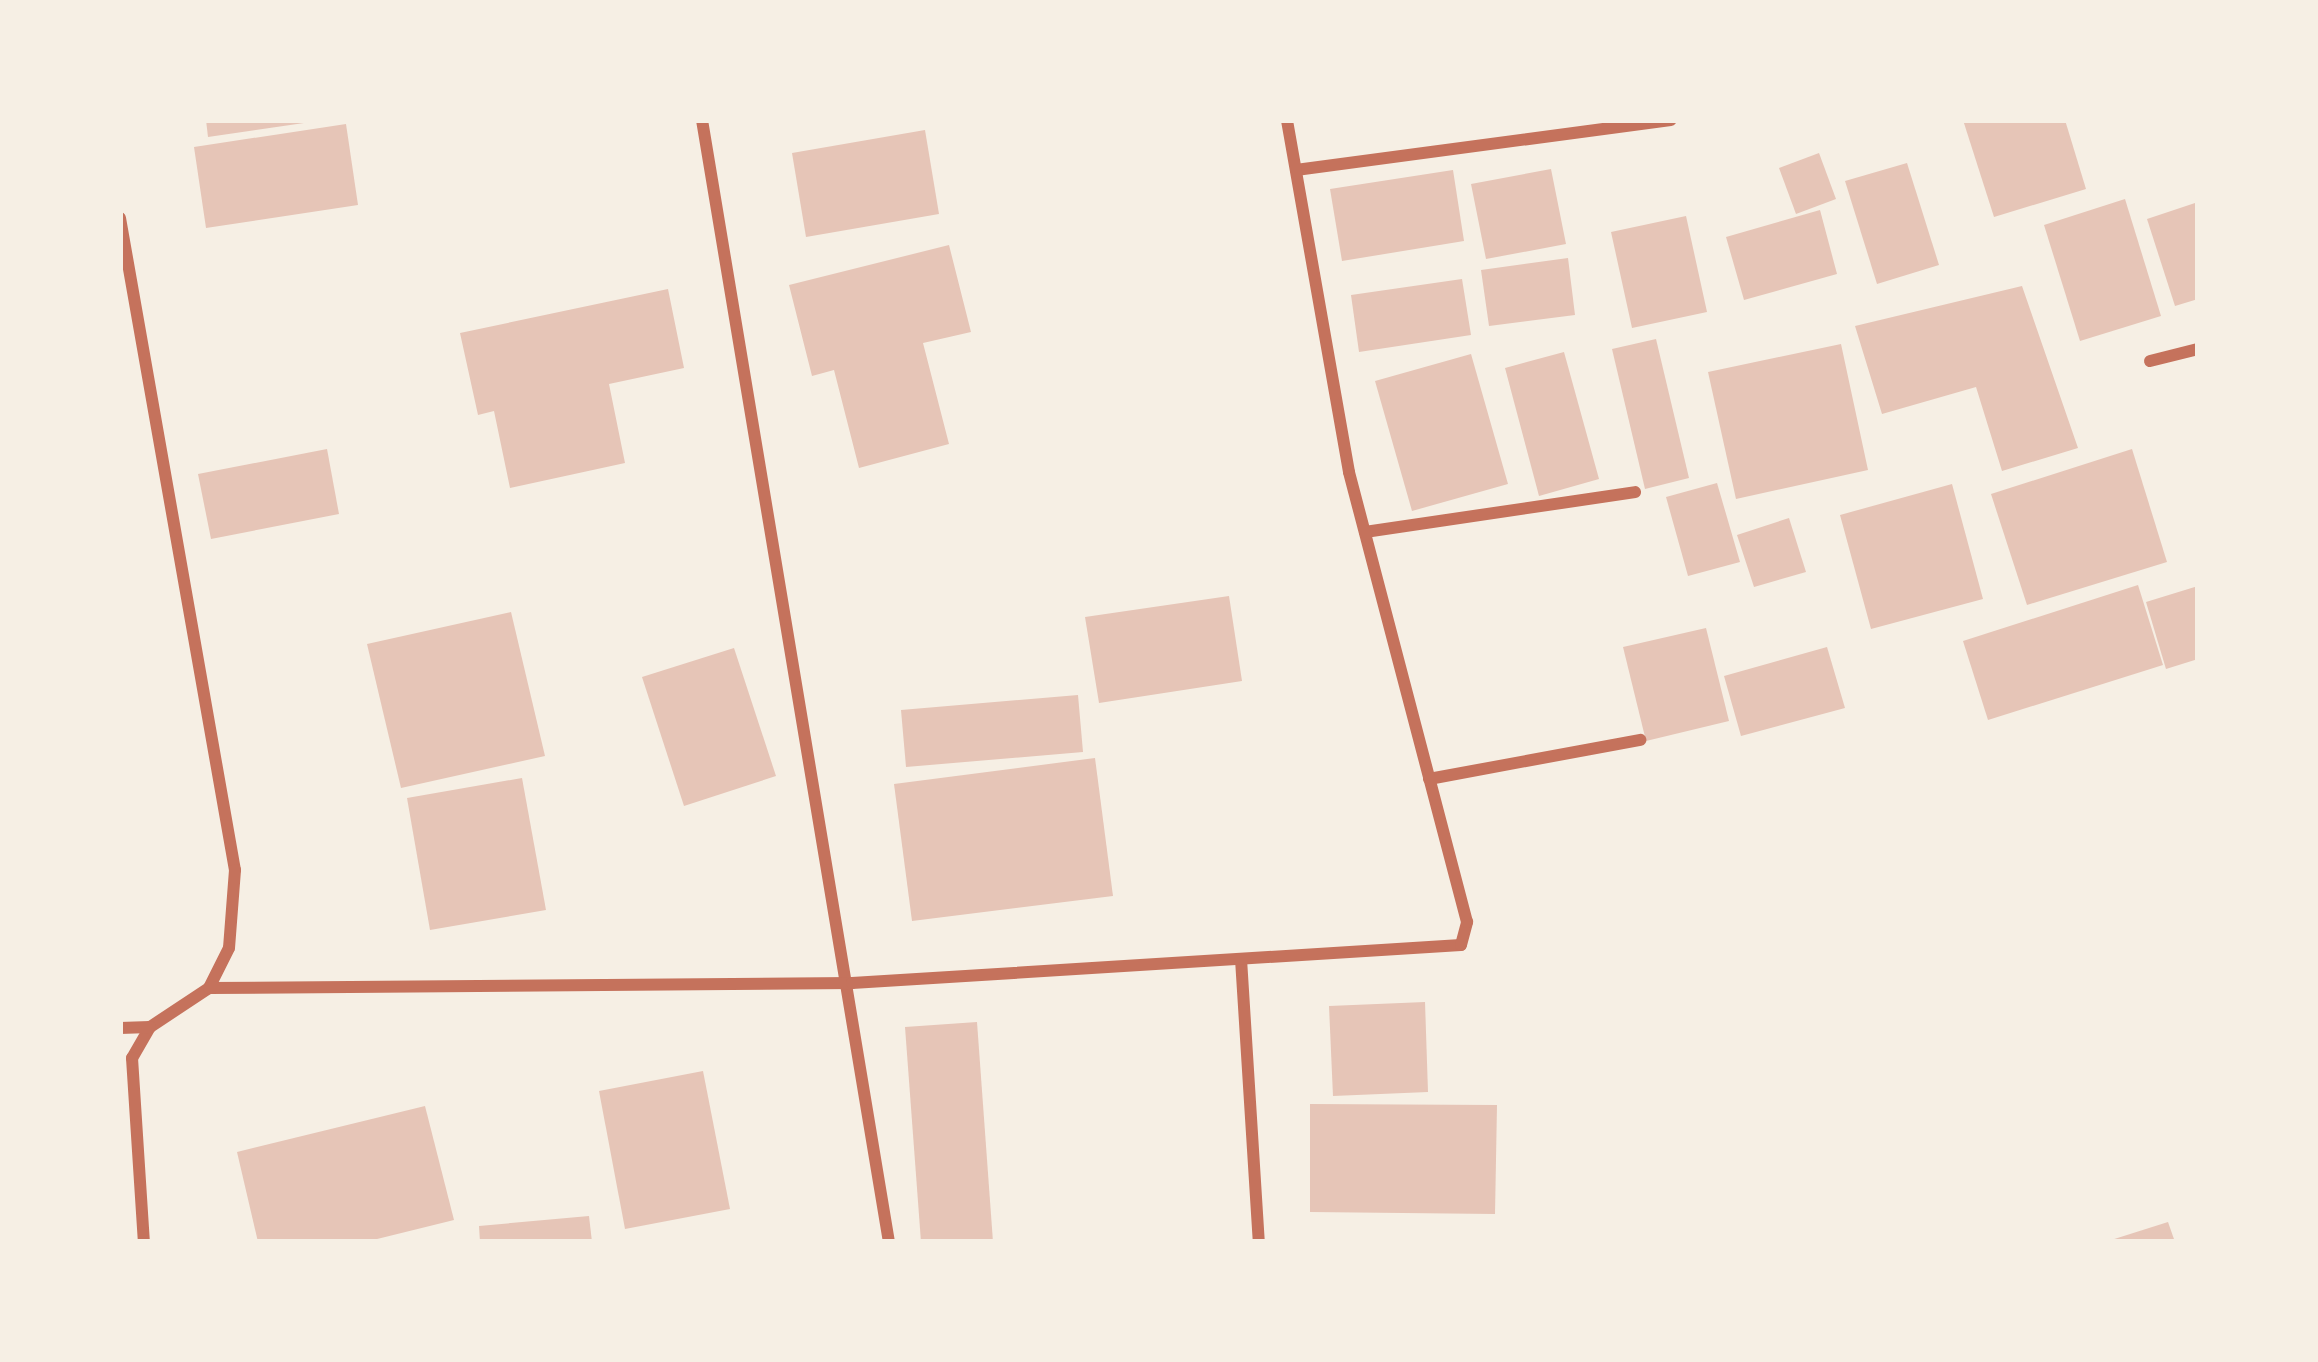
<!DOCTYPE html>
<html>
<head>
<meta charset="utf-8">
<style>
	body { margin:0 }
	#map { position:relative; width:2318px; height:1362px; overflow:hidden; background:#f6efe4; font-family:"Source Sans 3",sans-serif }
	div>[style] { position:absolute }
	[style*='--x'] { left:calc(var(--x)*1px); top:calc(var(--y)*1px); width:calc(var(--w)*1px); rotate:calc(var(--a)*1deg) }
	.building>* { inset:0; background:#e6c5b7 }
	.minor>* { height:12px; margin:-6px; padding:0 6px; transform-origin:6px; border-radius:6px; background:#c5725c }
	span { translate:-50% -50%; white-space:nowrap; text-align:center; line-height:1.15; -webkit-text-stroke:12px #f6efe4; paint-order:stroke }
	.frame { position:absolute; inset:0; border:123px solid #f6efe4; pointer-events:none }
</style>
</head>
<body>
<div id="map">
	<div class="building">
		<i style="clip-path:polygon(206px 120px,304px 120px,304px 123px,208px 137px)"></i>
		<i style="clip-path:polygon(1963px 120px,2065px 120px,2086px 189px,1994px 217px)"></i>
		<i style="clip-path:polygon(346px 124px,358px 205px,206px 228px,194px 147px)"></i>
		<i style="clip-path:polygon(925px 130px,939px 214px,806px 237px,792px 153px)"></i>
		<i style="clip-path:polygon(1819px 153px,1836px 199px,1796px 214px,1779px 168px)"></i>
		<i style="clip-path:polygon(1907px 163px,1939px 265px,1877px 284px,1845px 181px)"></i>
		<i style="clip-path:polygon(1551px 169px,1566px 244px,1486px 259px,1471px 184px)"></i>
		<i style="clip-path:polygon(1453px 170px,1464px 241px,1342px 261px,1330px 189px)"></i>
		<i style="clip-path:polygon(2125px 199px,2161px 316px,2080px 341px,2044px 225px)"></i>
		<i style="clip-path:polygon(2198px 202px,2198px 299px,2175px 306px,2147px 219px)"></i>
		<i style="clip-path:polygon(1820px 210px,1837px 274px,1744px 300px,1726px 237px)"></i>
		<i style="clip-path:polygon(1686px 216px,1707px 312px,1632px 328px,1611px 232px)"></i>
		<i style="clip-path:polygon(949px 245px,971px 332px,923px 343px,949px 444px,859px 468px,834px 370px,812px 376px,789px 285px)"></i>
		<i style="clip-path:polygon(1568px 258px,1575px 315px,1489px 326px,1481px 270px)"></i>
		<i style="clip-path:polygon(1462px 279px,1471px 335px,1359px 352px,1351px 295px)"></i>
		<i style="clip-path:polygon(2022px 286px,2078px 448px,2002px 471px,1976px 387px,1882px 414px,1855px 326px)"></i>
		<i style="clip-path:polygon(668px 289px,684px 368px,609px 384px,625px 463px,510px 488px,494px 411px,478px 415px,460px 333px)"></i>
		<i style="clip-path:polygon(1656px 339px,1689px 478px,1645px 489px,1612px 349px)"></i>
		<i style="clip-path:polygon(1841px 344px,1868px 470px,1736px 499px,1708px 372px)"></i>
		<i style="clip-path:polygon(1564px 352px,1599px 479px,1539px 496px,1505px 368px)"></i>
		<i style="clip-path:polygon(1471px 354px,1508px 484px,1412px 511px,1375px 381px)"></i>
		<i style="clip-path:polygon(327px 449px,339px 514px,211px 539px,198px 474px)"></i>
		<i style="clip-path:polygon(2132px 449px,2167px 562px,2027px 605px,1991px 494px)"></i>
		<i style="clip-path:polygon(1717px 483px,1740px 562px,1688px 576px,1666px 497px)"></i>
		<i style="clip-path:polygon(1952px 484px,1983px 599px,1871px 629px,1840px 515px)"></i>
		<i style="clip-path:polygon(1789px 518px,1806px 572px,1754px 587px,1737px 535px)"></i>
		<i style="clip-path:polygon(2138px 585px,2163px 665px,1988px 720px,1963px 641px)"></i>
		<i style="clip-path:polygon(2198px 586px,2198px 659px,2166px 669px,2146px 602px)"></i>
		<i style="clip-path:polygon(1229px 596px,1242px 681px,1099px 703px,1085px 617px)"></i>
		<i style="clip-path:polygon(511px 612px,545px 756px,401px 788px,367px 644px)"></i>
		<i style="clip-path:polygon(1706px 628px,1729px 721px,1646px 741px,1623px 647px)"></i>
		<i style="clip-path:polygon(1827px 647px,1845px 708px,1741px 736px,1724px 676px)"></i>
		<i style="clip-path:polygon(734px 648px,776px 776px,684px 806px,642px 677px)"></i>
		<i style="clip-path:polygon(1078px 695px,1083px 752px,906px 767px,901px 710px)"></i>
		<i style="clip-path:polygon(1095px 758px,1113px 896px,912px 921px,894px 784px)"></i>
		<i style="clip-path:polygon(522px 778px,546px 910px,430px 930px,407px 798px)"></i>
		<i style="clip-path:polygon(1425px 1002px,1428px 1092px,1333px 1096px,1329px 1006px)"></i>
		<i style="clip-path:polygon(977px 1022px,993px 1242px,921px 1242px,905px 1027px)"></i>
		<i style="clip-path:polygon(703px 1071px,730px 1209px,625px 1229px,599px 1091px)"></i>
		<i style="clip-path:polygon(1310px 1104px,1497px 1105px,1495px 1214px,1310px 1212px)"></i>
		<i style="clip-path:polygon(425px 1106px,454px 1220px,365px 1242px,258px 1242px,237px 1152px)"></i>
		<i style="clip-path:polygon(589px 1216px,592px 1242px,480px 1242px,479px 1226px)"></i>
		<i style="clip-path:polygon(2168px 1222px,2175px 1242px,2109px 1242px,2108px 1241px)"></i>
	</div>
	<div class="minor">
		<i style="--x:702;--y:120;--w:1137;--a:80.54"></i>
		<i style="--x:1296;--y:170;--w:378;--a:-7.6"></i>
		<i style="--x:120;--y:218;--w:662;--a:80"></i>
		<i style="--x:235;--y:870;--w:78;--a:94.4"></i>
		<i style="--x:229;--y:948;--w:45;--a:116.6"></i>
		<i style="--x:209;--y:988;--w:71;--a:146.5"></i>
		<i style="--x:150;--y:1027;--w:36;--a:120"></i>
		<i style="--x:132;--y:1058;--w:184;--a:86.3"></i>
		<i style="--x:2150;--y:361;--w:49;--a:-14"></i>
		<i style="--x:1365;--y:532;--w:273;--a:-8.4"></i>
		<i style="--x:1429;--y:779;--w:215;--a:-10.5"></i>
		<i style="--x:1241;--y:959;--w:284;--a:86.4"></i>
		<i style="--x:209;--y:988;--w:643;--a:-0.45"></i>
		<i style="--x:852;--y:983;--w:610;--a:-3.57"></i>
		<i style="--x:1461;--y:945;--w:24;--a:-75"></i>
		<i style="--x:1467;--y:922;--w:465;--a:-104.7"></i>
		<i style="--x:1349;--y:472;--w:357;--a:-100"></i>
		<i style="--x:120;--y:1028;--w:30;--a:-2"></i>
	</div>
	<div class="frame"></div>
</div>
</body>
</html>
